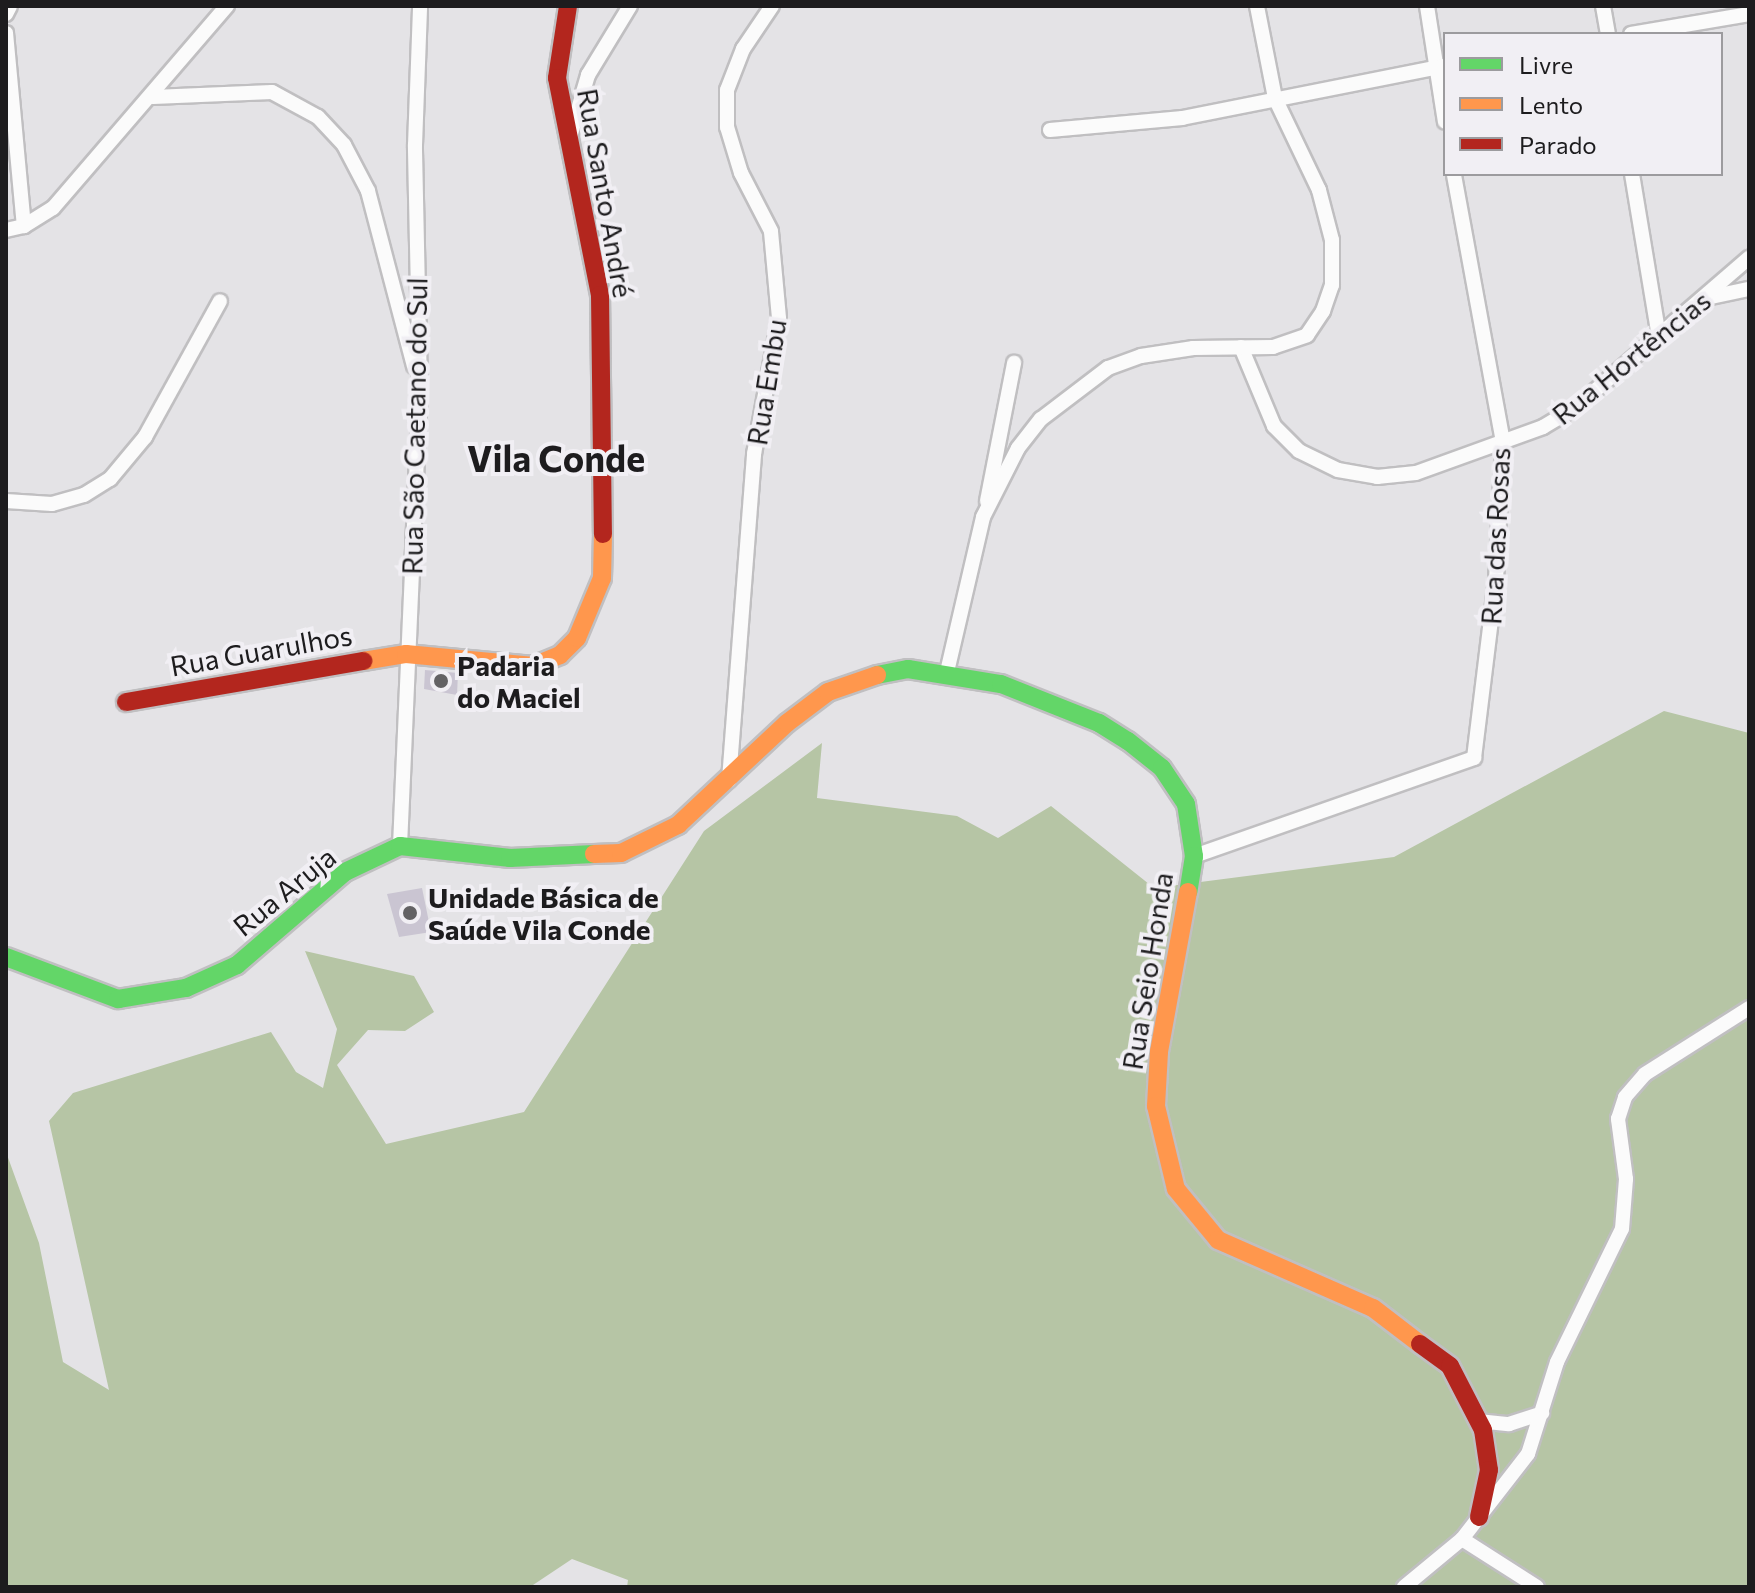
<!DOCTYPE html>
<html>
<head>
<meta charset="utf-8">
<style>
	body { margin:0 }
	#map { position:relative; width:1755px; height:1593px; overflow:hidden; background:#e4e3e6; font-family:Commissioner,sans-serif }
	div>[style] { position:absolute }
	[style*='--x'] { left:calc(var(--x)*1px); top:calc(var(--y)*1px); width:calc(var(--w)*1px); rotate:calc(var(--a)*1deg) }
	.forest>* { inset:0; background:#b6c5a5 }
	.building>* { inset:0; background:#cac5d2 }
	.roads { filter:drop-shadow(2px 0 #c0bfc1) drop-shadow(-2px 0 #c0bfc1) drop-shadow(0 2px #c0bfc1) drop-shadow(0 -2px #c0bfc1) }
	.street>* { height:14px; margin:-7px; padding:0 7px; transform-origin:7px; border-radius:7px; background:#fbfbfb }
	.fast>* { height:18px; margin:-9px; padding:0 9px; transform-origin:9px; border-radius:9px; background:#63d668 }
	.slow>* { height:18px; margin:-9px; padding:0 9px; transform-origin:9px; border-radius:9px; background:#ff974d }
	.jam>* { height:18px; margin:-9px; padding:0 9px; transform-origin:9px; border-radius:9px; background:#b3261e }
	.dots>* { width:22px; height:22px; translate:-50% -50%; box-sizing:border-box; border:4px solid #f1eff4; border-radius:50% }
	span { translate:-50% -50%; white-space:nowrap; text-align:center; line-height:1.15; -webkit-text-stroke:8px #f1eff4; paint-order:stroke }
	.street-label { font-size:28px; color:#1d1c1e }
	.poi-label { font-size:28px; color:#1d1c1e; font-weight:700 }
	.left { translate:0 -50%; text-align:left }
	.district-label { font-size:36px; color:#1d1c1e; font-weight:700 }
	.frame { position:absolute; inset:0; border:8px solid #1d1c1e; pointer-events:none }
	.legend { position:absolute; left:1443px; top:32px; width:280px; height:144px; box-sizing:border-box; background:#f1eff4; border:2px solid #9c9b9e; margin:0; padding:10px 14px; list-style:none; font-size:24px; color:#1d1c1e }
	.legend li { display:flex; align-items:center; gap:16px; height:40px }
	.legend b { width:40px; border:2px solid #9c9b9e }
</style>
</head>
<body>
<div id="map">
	<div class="forest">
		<i style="clip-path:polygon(1664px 711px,1749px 733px,1749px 1587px,627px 1587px,628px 1580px,572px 1559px,530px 1587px,6px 1587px,6px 1152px,39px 1243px,63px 1362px,109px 1390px,49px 1121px,73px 1093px,271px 1032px,296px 1072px,323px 1088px,337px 1029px,305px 951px,414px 976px,434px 1012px,405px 1031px,368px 1030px,337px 1065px,386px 1144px,524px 1112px,704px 831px,822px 743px,817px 798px,957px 816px,998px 838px,1051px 806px,1154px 888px,1394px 857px)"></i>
	</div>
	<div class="building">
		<i style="clip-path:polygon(425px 670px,458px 673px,457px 695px,424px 689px)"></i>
		<i style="clip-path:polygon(422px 888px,431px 932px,399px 937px,387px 894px)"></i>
	</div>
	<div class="roads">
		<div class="street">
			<i style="--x:1427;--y:6;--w:117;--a:81.2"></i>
			<i style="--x:1603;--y:6;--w:28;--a:80"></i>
			<i style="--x:6;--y:14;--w:9;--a:-63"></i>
			<i style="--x:6;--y:33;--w:194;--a:84.7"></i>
			<i style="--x:1631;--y:34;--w:120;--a:-9.6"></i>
			<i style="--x:153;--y:97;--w:119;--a:-2.4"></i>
			<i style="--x:272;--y:92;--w:52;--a:28.5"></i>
			<i style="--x:318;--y:117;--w:38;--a:47"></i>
			<i style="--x:344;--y:145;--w:52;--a:62.4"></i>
			<i style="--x:368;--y:191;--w:181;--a:75.3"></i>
			<i style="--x:1050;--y:130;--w:133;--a:-5.2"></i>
			<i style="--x:1182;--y:118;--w:268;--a:-11.2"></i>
			<i style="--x:570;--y:137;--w:65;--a:-73.8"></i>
			<i style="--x:588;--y:75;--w:81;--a:-58.7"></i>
			<i style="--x:1632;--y:174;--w:165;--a:80.6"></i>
			<i style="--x:6;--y:230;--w:18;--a:-13"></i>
			<i style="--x:24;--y:226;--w:34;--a:-32"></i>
			<i style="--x:53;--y:208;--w:267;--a:-49.3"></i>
			<i style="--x:1711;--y:297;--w:39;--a:-12"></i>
			<i style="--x:1241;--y:347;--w:86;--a:67.3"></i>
			<i style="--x:1274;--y:426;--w:35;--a:45"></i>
			<i style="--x:1299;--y:451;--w:43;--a:26"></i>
			<i style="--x:1338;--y:470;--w:40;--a:10"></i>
			<i style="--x:1377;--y:477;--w:39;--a:-6"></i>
			<i style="--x:1416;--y:473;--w:135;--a:-19.9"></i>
			<i style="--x:1543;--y:427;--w:37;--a:-31"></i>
			<i style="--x:1575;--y:408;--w:230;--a:-40.8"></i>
			<i style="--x:6;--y:501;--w:46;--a:3.7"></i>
			<i style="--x:52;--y:504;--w:33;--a:-16"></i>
			<i style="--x:84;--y:495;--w:31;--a:-32"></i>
			<i style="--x:110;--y:479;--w:55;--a:-50.2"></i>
			<i style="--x:145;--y:437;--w:155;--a:-61.1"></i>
			<i style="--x:987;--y:501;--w:141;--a:-78.9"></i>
			<i style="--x:947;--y:672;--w:159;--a:-76.9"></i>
			<i style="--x:983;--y:517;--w:77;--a:-63.1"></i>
			<i style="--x:1018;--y:448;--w:37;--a:-52"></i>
			<i style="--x:1041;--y:419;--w:84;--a:-37.3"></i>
			<i style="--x:1108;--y:368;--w:35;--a:-20"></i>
			<i style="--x:1141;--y:356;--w:53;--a:-8.7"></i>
			<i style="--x:1193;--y:348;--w:80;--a:-0.7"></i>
			<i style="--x:1273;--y:347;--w:36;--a:-19"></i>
			<i style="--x:1307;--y:335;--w:29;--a:-56"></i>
			<i style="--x:1323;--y:311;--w:28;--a:-71"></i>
			<i style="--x:1332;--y:285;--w:45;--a:-90"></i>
			<i style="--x:1332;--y:240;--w:52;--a:-104.6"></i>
			<i style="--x:1319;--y:190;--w:102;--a:-115.6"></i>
			<i style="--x:1275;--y:98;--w:94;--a:-101.1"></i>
			<i style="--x:729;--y:780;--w:327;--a:-85.6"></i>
			<i style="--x:754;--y:454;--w:138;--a:-79.6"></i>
			<i style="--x:779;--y:318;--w:87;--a:-95.3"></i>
			<i style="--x:771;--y:231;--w:65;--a:-117.3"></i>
			<i style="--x:741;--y:173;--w:48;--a:-106.9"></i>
			<i style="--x:727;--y:127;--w:37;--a:-90"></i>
			<i style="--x:727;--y:90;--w:44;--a:-68.7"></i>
			<i style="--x:743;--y:49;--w:52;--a:-56"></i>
			<i style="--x:400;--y:846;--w:457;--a:-87.5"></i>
			<i style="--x:420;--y:389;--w:244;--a:-91.2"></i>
			<i style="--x:415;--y:145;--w:139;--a:-87.9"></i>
			<i style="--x:1194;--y:856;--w:297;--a:-19.3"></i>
			<i style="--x:1474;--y:758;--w:179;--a:-83"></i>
			<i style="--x:1496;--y:580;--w:138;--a:-87.1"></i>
			<i style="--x:1503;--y:442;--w:272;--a:-100.4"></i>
			<i style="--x:1478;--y:1421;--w:31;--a:6"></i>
			<i style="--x:1509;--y:1424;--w:35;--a:-18"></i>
			<i style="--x:1462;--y:1539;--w:89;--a:32.6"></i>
			<i style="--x:1404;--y:1587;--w:75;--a:-39.6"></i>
			<i style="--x:1462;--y:1539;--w:108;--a:-52.2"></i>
			<i style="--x:1528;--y:1454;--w:96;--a:-72.5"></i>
			<i style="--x:1557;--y:1362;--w:148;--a:-64"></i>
			<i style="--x:1622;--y:1229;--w:50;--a:-85.4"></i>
			<i style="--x:1626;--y:1179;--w:61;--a:-97.6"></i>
			<i style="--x:1618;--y:1119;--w:23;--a:-72"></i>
			<i style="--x:1625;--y:1097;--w:30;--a:-49"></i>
			<i style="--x:1645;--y:1074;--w:123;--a:-32.4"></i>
		</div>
		<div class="fast">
			<i style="--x:877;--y:675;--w:32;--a:-11"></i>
			<i style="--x:908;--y:669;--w:94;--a:9.2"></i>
			<i style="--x:1001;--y:684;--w:105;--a:21.7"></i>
			<i style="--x:1099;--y:723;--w:34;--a:32"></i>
			<i style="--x:1128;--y:741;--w:43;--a:38.5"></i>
			<i style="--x:1162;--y:768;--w:43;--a:56.3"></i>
			<i style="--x:1186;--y:804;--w:53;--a:81.3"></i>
			<i style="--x:1194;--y:856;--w:36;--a:99"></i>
			<i style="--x:6;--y:957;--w:120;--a:20.6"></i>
			<i style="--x:118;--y:999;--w:69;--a:-9.2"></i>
			<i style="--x:186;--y:988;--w:56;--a:-24.3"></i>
			<i style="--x:237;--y:965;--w:143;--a:-40.7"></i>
			<i style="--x:345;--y:872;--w:61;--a:-25.3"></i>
			<i style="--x:400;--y:846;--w:111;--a:6.2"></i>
			<i style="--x:510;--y:858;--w:84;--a:-2.7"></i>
		</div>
		<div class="slow">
			<i style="--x:363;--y:661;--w:44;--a:-9.2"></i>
			<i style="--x:406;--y:654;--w:128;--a:5.4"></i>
			<i style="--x:533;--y:666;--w:29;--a:-22"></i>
			<i style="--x:560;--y:655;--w:24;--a:-45"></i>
			<i style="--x:577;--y:638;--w:65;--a:-67.4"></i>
			<i style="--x:602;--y:578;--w:44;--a:-88.7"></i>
			<i style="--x:594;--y:854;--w:27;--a:-2"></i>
			<i style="--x:621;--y:853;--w:64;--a:-26.2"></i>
			<i style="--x:678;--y:825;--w:149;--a:-43.1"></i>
			<i style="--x:787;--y:723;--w:51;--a:-37.1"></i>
			<i style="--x:828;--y:692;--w:52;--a:-19.1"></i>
			<i style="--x:1188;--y:892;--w:163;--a:100.3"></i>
			<i style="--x:1159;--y:1052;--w:54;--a:93.2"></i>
			<i style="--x:1156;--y:1106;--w:85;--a:76.5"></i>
			<i style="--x:1176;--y:1189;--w:66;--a:50.5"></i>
			<i style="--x:1218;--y:1240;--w:169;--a:23.7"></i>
			<i style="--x:1373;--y:1308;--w:59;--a:37.5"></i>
		</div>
		<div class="jam">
			<i style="--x:568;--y:6;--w:73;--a:98.7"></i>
			<i style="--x:557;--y:78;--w:221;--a:78.8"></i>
			<i style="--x:600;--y:295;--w:239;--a:89.3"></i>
			<i style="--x:126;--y:702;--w:241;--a:-9.8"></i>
			<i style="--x:1420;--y:1344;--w:37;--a:36"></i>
			<i style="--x:1450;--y:1366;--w:72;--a:62.7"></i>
			<i style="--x:1483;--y:1430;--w:40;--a:81.5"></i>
			<i style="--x:1489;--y:1470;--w:48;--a:102"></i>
		</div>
	</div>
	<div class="dots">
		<i style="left:441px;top:681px;background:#636264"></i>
		<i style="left:410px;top:913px;background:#636264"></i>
	</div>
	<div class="street-label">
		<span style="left:606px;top:193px;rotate:80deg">Rua Santo André</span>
		<span style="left:1631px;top:357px;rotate:-39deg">Rua Hortências</span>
		<span style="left:766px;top:382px;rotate:-81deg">Rua Embu</span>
		<span style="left:414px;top:426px;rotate:-89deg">Rua São Caetano do Sul</span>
		<span style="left:1495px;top:536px;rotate:-87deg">Rua das Rosas</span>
		<span style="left:261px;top:650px;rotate:-10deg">Rua Guarulhos</span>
		<span style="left:284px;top:891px;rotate:-39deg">Rua Aruja</span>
		<span style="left:1147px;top:971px;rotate:-81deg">Rua Seio Honda</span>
	</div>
	<div class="poi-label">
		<span class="left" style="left:457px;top:681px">Padaria<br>do Maciel</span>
		<span class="left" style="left:428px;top:913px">Unidade Básica de<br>Saúde Vila Conde</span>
	</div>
	<div class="district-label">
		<span style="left:556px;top:458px">Vila Conde</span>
	</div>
	<div class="frame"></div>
	<ul class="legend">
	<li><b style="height:10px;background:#63d668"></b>Livre</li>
	<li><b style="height:10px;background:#ff974d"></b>Lento</li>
	<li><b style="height:10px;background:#b3261e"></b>Parado</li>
	</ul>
</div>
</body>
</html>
